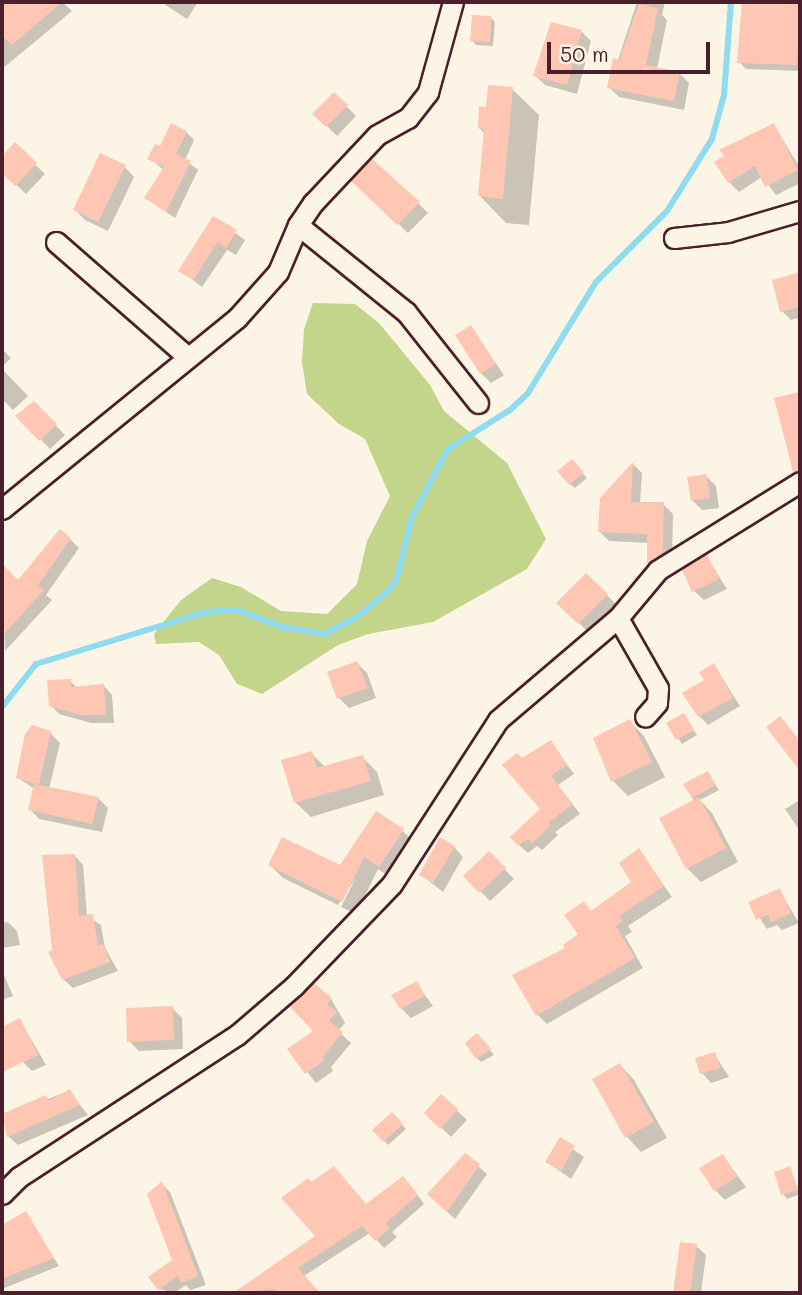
<!DOCTYPE html>
<html>
<head>
<meta charset="utf-8">
<style>
	body { margin:0 }
	#map { position:relative; width:802px; height:1295px; overflow:hidden; background:#fcf5e5; font-family:Mali,sans-serif }
	div>[style] { position:absolute }
	[style*='--x'] { left:calc(var(--x)*1px); top:calc(var(--y)*1px); width:calc(var(--w)*1px); rotate:calc(var(--a)*1deg) }
	.green>* { inset:0; background:#c3d58a }
	.shadow>* { inset:0; background:#0003 }
	.stream>* { height:6px; margin:-3px; padding:0 3px; transform-origin:3px; border-radius:3px; background:#8fdbef }
	.building>* { inset:0; background:#fec6b3 }
	.roads { filter:drop-shadow(2px 0 #4a1f2b) drop-shadow(-2px 0 #4a1f2b) drop-shadow(0 2px #4a1f2b) drop-shadow(0 -2px #4a1f2b) }
	.street>* { height:19px; margin:-9.5px; padding:0 9.5px; transform-origin:9.5px; border-radius:9.5px; background:#fcf5e5 }
	span { translate:-50% -50%; white-space:nowrap; text-align:center; line-height:1.15; -webkit-text-stroke:5px #fcf5e5; paint-order:stroke }
	.frame { position:absolute; inset:0; border:4px solid #4a1f2b; pointer-events:none }
	.scale { position:absolute; left:547px; top:42px; width:163px; height:32px; box-sizing:border-box; border:4px solid #4a1f2b; border-top:0; padding-left:9px; font-size:21px; line-height:24px; white-space:nowrap; color:#4a1f2b; -webkit-text-stroke:5px #fcf5e5; paint-order:stroke }
</style>
</head>
<body>
<div id="map">
	<div class="green">
		<i style="clip-path:polygon(313px 303px,355px 304px,379px 323px,430px 385px,444px 411px,507px 463px,546px 539px,527px 569px,433px 622px,368px 634px,338px 645px,262px 694px,237px 684px,219px 655px,199px 642px,156px 644px,154px 634px,181px 600px,212px 578px,241px 587px,281px 611px,327px 614px,357px 584px,367px 541px,390px 496px,365px 439px,339px 424px,307px 394px,302px 362px,304px 329px)"></i>
	</div>
	<div class="shadow">
		<i style="clip-path:polygon(2px 2px,62px 2px,72px 11px,2px 69px)"></i>
		<i style="clip-path:polygon(161px 2px,198px 2px,187px 19px)"></i>
		<i style="clip-path:polygon(637px 2px,665px 2px,662px 15px,667px 20px,657px 69px,679px 73px,689px 83px,684px 110px,619px 97px,609px 87px)"></i>
		<i style="clip-path:polygon(744px 2px,800px 2px,800px 71px,746px 69px,739px 62px)"></i>
		<i style="clip-path:polygon(491px 18px,495px 22px,493px 46px,476px 45px,472px 40px)"></i>
		<i style="clip-path:polygon(581px 31px,591px 41px,577px 94px,545px 85px,535px 75px)"></i>
		<i style="clip-path:polygon(512px 89px,539px 115px,529px 225px,506px 223px,480px 196px,485px 134px,479px 128px,488px 109px)"></i>
		<i style="clip-path:polygon(334px 94px,356px 116px,337px 136px,315px 114px)"></i>
		<i style="clip-path:polygon(774px 125px,800px 168px,800px 183px,776px 195px,762px 177px,739px 192px,729px 182px)"></i>
		<i style="clip-path:polygon(186px 132px,194px 140px,185px 160px,198px 170px,175px 218px,146px 198px,164px 170px,149px 158px)"></i>
		<i style="clip-path:polygon(15px 145px,45px 174px,26px 194px,2px 171px,2px 158px)"></i>
		<i style="clip-path:polygon(125px 167px,134px 177px,108px 231px,85px 220px,75px 210px)"></i>
		<i style="clip-path:polygon(353px 181px,418px 203px,428px 213px,408px 233px)"></i>
		<i style="clip-path:polygon(214px 218px,245px 240px,236px 255px,227px 250px,202px 287px,181px 271px)"></i>
		<i style="clip-path:polygon(800px 274px,800px 331px,797px 318px,791px 320px,782px 311px,774px 281px)"></i>
		<i style="clip-path:polygon(471px 328px,504px 375px,491px 383px,481px 373px)"></i>
		<i style="clip-path:polygon(2px 349px,11px 358px,2px 367px)"></i>
		<i style="clip-path:polygon(2px 369px,28px 396px,13px 410px,2px 399px)"></i>
		<i style="clip-path:polygon(34px 403px,65px 435px,50px 449px,18px 416px)"></i>
		<i style="clip-path:polygon(571px 461px,587px 478px,575px 488px,570px 484px)"></i>
		<i style="clip-path:polygon(633px 464px,642px 473px,640px 504px,663px 504px,673px 514px,672px 562px,658px 572px,649px 563px,649px 543px,609px 541px,600px 532px)"></i>
		<i style="clip-path:polygon(706px 476px,716px 486px,719px 508px,702px 510px,692px 500px)"></i>
		<i style="clip-path:polygon(70px 539px,79px 548px,46px 595px,52px 600px,5px 651px,2px 567px,18px 582px)"></i>
		<i style="clip-path:polygon(706px 556px,727px 589px,704px 600px,694px 591px)"></i>
		<i style="clip-path:polygon(586px 575px,617px 605px,589px 633px,559px 603px)"></i>
		<i style="clip-path:polygon(357px 663px,367px 673px,376px 698px,349px 708px,339px 698px)"></i>
		<i style="clip-path:polygon(714px 665px,740px 706px,708px 725px,699px 716px)"></i>
		<i style="clip-path:polygon(70px 681px,77px 688px,104px 686px,112px 695px,114px 723px,91px 723px,59px 714px,51px 705px)"></i>
		<i style="clip-path:polygon(683px 715px,697px 735px,682px 744px,669px 723px)"></i>
		<i style="clip-path:polygon(629px 721px,644px 736px,665px 777px,628px 796px,613px 781px,595px 739px)"></i>
		<i style="clip-path:polygon(50px 733px,60px 743px,49px 789px,99px 799px,108px 808px,102px 832px,39px 819px,30px 809px,35px 789px,18px 778px)"></i>
		<i style="clip-path:polygon(550px 742px,574px 774px,558px 785px,580px 814px,555px 832px,558px 835px,542px 850px,537px 846px,528px 853px,519px 845px,542px 809px,522px 760px)"></i>
		<i style="clip-path:polygon(311px 753px,326px 768px,362px 757px,377px 772px,384px 795px,311px 817px,296px 803px,283px 761px)"></i>
		<i style="clip-path:polygon(707px 773px,719px 790px,700px 800px,712px 813px,738px 862px,701px 882px,687px 868px,693px 797px)"></i>
		<i style="clip-path:polygon(800px 800px,800px 831px,785px 809px)"></i>
		<i style="clip-path:polygon(403px 831px,416px 844px,393px 879px,378px 869px,356px 914px,341px 907px,356px 877px,338px 905px,283px 878px,270px 865px,341px 868px)"></i>
		<i style="clip-path:polygon(454px 847px,463px 857px,443px 892px,421px 875px)"></i>
		<i style="clip-path:polygon(639px 850px,672px 897px,628px 926px,632px 932px,625px 936px,643px 968px,547px 1024px,537px 1014px,567px 949px,580px 935px,584px 904px,592px 912px,634px 883px,621px 863px)"></i>
		<i style="clip-path:polygon(489px 853px,514px 879px,490px 901px,465px 876px)"></i>
		<i style="clip-path:polygon(74px 855px,83px 865px,87px 916px,101px 925px,105px 948px,118px 971px,73px 988px,63px 979px,54px 951px)"></i>
		<i style="clip-path:polygon(779px 890px,799px 923px,782px 930px,777px 925px,767px 929px,750px 903px)"></i>
		<i style="clip-path:polygon(8px 922px,17px 931px,20px 945px,2px 948px,2px 923px)"></i>
		<i style="clip-path:polygon(2px 970px,13px 996px,2px 1000px)"></i>
		<i style="clip-path:polygon(416px 983px,433px 1006px,411px 1018px,401px 1008px)"></i>
		<i style="clip-path:polygon(331px 999px,345px 1023px,338px 1031px,351px 1043px,331px 1067px,333px 1071px,316px 1083px,290px 1050px,316px 1032px,292px 1006px)"></i>
		<i style="clip-path:polygon(172px 1008px,182px 1018px,183px 1049px,139px 1051px,129px 1041px)"></i>
		<i style="clip-path:polygon(20px 1020px,46px 1065px,32px 1071px,22px 1061px)"></i>
		<i style="clip-path:polygon(481px 1039px,494px 1055px,481px 1062px,477px 1058px)"></i>
		<i style="clip-path:polygon(714px 1054px,729px 1077px,711px 1083px,702px 1073px)"></i>
		<i style="clip-path:polygon(620px 1065px,634px 1080px,667px 1138px,641px 1152px,627px 1137px,594px 1080px)"></i>
		<i style="clip-path:polygon(69px 1091px,88px 1115px,18px 1145px,8px 1136px,2px 1116px)"></i>
		<i style="clip-path:polygon(441px 1096px,467px 1120px,451px 1137px,426px 1113px)"></i>
		<i style="clip-path:polygon(392px 1114px,406px 1129px,388px 1145px,374px 1130px)"></i>
		<i style="clip-path:polygon(560px 1140px,584px 1157px,571px 1179px,547px 1162px)"></i>
		<i style="clip-path:polygon(465px 1155px,487px 1174px,455px 1219px,437px 1202px)"></i>
		<i style="clip-path:polygon(723px 1156px,746px 1187px,725px 1200px,715px 1190px)"></i>
		<i style="clip-path:polygon(790px 1168px,800px 1194px,787px 1199px,783px 1194px)"></i>
		<i style="clip-path:polygon(162px 1184px,170px 1192px,206px 1285px,190px 1290px,186px 1285px,174px 1293px,160px 1289px,174px 1261px)"></i>
		<i style="clip-path:polygon(311px 1184px,366px 1206px,411px 1186px,424px 1204px,392px 1232px,397px 1237px,384px 1248px,370px 1233px,304px 1276px,319px 1293px,236px 1293px,317px 1236px)"></i>
		<i style="clip-path:polygon(26px 1214px,59px 1266px,2px 1289px,2px 1229px)"></i>
		<i style="clip-path:polygon(682px 1244px,696px 1246px,706px 1255px,701px 1293px,675px 1293px)"></i>
	</div>
	<div class="stream">
		<i style="--x:2;--y:707;--w:55;--a:-51.7"></i>
		<i style="--x:36;--y:664;--w:178;--a:-17"></i>
		<i style="--x:206;--y:612;--w:31;--a:-4"></i>
		<i style="--x:237;--y:610;--w:47;--a:21.1"></i>
		<i style="--x:281;--y:627;--w:45;--a:9"></i>
		<i style="--x:325;--y:634;--w:36;--a:-28"></i>
		<i style="--x:357;--y:617;--w:39;--a:-40"></i>
		<i style="--x:387;--y:592;--w:14;--a:-51"></i>
		<i style="--x:396;--y:581;--w:66;--a:-76"></i>
		<i style="--x:412;--y:517;--w:77;--a:-62.1"></i>
		<i style="--x:448;--y:449;--w:73;--a:-32.2"></i>
		<i style="--x:510;--y:410;--w:25;--a:-43"></i>
		<i style="--x:528;--y:393;--w:130;--a:-58.5"></i>
		<i style="--x:596;--y:282;--w:100;--a:-45"></i>
		<i style="--x:667;--y:211;--w:85;--a:-58"></i>
		<i style="--x:712;--y:139;--w:46;--a:-74.7"></i>
		<i style="--x:724;--y:95;--w:93;--a:-85.7"></i>
	</div>
	<div class="building">
		<i style="clip-path:polygon(2px 2px,62px 2px,12px 45px,2px 36px)"></i>
		<i style="clip-path:polygon(742px 2px,800px 2px,797px 65px,737px 63px)"></i>
		<i style="clip-path:polygon(639px 4px,658px 8px,646px 65px,680px 72px,674px 101px,607px 88px,613px 58px,619px 60px)"></i>
		<i style="clip-path:polygon(472px 15px,491px 16px,490px 42px,470px 41px)"></i>
		<i style="clip-path:polygon(551px 22px,582px 30px,567px 85px,533px 76px)"></i>
		<i style="clip-path:polygon(488px 85px,513px 87px,503px 199px,478px 196px,484px 129px,478px 128px,479px 106px,486px 107px)"></i>
		<i style="clip-path:polygon(334px 92px,348px 105px,326px 127px,312px 114px)"></i>
		<i style="clip-path:polygon(171px 123px,187px 131px,176px 154px,191px 161px,166px 212px,144px 198px,164px 167px,147px 159px,155px 144px,160px 146px)"></i>
		<i style="clip-path:polygon(774px 123px,798px 170px,765px 187px,755px 166px,728px 183px,714px 162px,724px 156px,719px 150px)"></i>
		<i style="clip-path:polygon(15px 142px,37px 163px,15px 186px,2px 173px,2px 156px)"></i>
		<i style="clip-path:polygon(100px 153px,126px 165px,98px 222px,73px 210px)"></i>
		<i style="clip-path:polygon(372px 159px,420px 202px,397px 225px,351px 181px)"></i>
		<i style="clip-path:polygon(213px 216px,237px 230px,226px 248px,218px 242px,193px 280px,178px 271px)"></i>
		<i style="clip-path:polygon(800px 272px,800px 307px,780px 312px,772px 280px)"></i>
		<i style="clip-path:polygon(471px 325px,496px 364px,480px 374px,455px 335px)"></i>
		<i style="clip-path:polygon(800px 392px,800px 470px,793px 472px,774px 398px)"></i>
		<i style="clip-path:polygon(34px 401px,57px 424px,39px 441px,15px 416px)"></i>
		<i style="clip-path:polygon(572px 459px,584px 472px,569px 485px,557px 471px)"></i>
		<i style="clip-path:polygon(633px 462px,631px 502px,664px 502px,663px 552px,647px 564px,647px 534px,598px 532px,600px 498px)"></i>
		<i style="clip-path:polygon(706px 474px,710px 498px,691px 501px,687px 477px)"></i>
		<i style="clip-path:polygon(60px 529px,71px 538px,38px 585px,44px 590px,2px 636px,2px 564px,18px 580px)"></i>
		<i style="clip-path:polygon(707px 554px,719px 579px,692px 592px,682px 570px)"></i>
		<i style="clip-path:polygon(586px 573px,608px 594px,578px 624px,556px 603px)"></i>
		<i style="clip-path:polygon(357px 661px,368px 688px,337px 699px,327px 672px)"></i>
		<i style="clip-path:polygon(714px 663px,733px 698px,698px 717px,682px 693px,704px 680px,699px 672px)"></i>
		<i style="clip-path:polygon(71px 679px,71px 687px,104px 684px,106px 715px,81px 715px,49px 706px,47px 680px)"></i>
		<i style="clip-path:polygon(684px 713px,694px 730px,676px 740px,666px 723px)"></i>
		<i style="clip-path:polygon(780px 716px,800px 741px,800px 771px,766px 727px)"></i>
		<i style="clip-path:polygon(630px 719px,652px 762px,611px 782px,593px 738px)"></i>
		<i style="clip-path:polygon(32px 725px,51px 731px,39px 785px,16px 778px,25px 734px)"></i>
		<i style="clip-path:polygon(551px 740px,567px 765px,551px 776px,573px 804px,548px 823px,551px 825px,532px 843px,528px 839px,518px 846px,510px 837px,540px 809px,502px 765px,517px 753px,522px 758px)"></i>
		<i style="clip-path:polygon(312px 751px,317px 768px,363px 755px,371px 781px,294px 803px,281px 760px)"></i>
		<i style="clip-path:polygon(708px 771px,716px 785px,692px 798px,683px 784px)"></i>
		<i style="clip-path:polygon(34px 784px,99px 797px,92px 824px,28px 810px)"></i>
		<i style="clip-path:polygon(699px 797px,726px 848px,686px 869px,659px 818px)"></i>
		<i style="clip-path:polygon(376px 811px,404px 829px,379px 867px,364px 857px,342px 902px,268px 865px,282px 837px,340px 865px)"></i>
		<i style="clip-path:polygon(440px 837px,455px 846px,433px 883px,419px 875px)"></i>
		<i style="clip-path:polygon(639px 848px,664px 886px,619px 916px,623px 921px,616px 926px,635px 958px,536px 1016px,512px 975px,565px 948px,563px 945px,578px 934px,564px 915px,584px 901px,591px 911px,631px 882px,619px 863px)"></i>
		<i style="clip-path:polygon(489px 851px,506px 868px,479px 893px,463px 876px)"></i>
		<i style="clip-path:polygon(75px 854px,79px 916px,93px 914px,98px 946px,103px 944px,110px 962px,62px 980px,48px 952px,52px 950px,42px 855px)"></i>
		<i style="clip-path:polygon(780px 888px,791px 913px,771px 922px,768px 915px,756px 920px,748px 902px)"></i>
		<i style="clip-path:polygon(417px 981px,425px 996px,400px 1009px,391px 995px)"></i>
		<i style="clip-path:polygon(314px 983px,332px 998px,327px 1004px,337px 1012px,329px 1021px,343px 1032px,323px 1057px,325px 1060px,305px 1074px,287px 1049px,313px 1031px,289px 1006px)"></i>
		<i style="clip-path:polygon(173px 1006px,174px 1040px,127px 1042px,126px 1008px)"></i>
		<i style="clip-path:polygon(20px 1018px,38px 1055px,2px 1072px,2px 1027px)"></i>
		<i style="clip-path:polygon(477px 1033px,491px 1049px,476px 1059px,465px 1043px)"></i>
		<i style="clip-path:polygon(715px 1052px,720px 1068px,700px 1074px,695px 1058px)"></i>
		<i style="clip-path:polygon(620px 1063px,654px 1122px,625px 1138px,592px 1079px)"></i>
		<i style="clip-path:polygon(70px 1089px,80px 1105px,7px 1137px,2px 1114px,46px 1095px,49px 1101px)"></i>
		<i style="clip-path:polygon(441px 1094px,458px 1109px,440px 1129px,424px 1113px)"></i>
		<i style="clip-path:polygon(392px 1112px,403px 1124px,383px 1142px,372px 1130px)"></i>
		<i style="clip-path:polygon(560px 1137px,575px 1146px,561px 1171px,545px 1162px)"></i>
		<i style="clip-path:polygon(465px 1153px,480px 1164px,447px 1212px,427px 1194px)"></i>
		<i style="clip-path:polygon(723px 1154px,737px 1177px,714px 1191px,699px 1168px)"></i>
		<i style="clip-path:polygon(334px 1166px,366px 1204px,403px 1176px,418px 1195px,386px 1223px,390px 1228px,375px 1241px,362px 1226px,298px 1268px,320px 1293px,277px 1293px,274px 1289px,233px 1293px,315px 1236px,281px 1198px,308px 1178px,311px 1182px)"></i>
		<i style="clip-path:polygon(790px 1166px,798px 1190px,781px 1195px,774px 1172px)"></i>
		<i style="clip-path:polygon(162px 1181px,198px 1276px,181px 1283px,178px 1276px,158px 1290px,148px 1277px,172px 1260px,147px 1194px)"></i>
		<i style="clip-path:polygon(26px 1211px,54px 1258px,2px 1279px,2px 1225px)"></i>
		<i style="clip-path:polygon(680px 1242px,697px 1244px,690px 1293px,673px 1293px)"></i>
	</div>
	<div class="roads">
		<div class="street">
			<i style="--x:298;--y:225;--w:139;--a:38.9"></i>
			<i style="--x:406;--y:312;--w:116;--a:51.6"></i>
			<i style="--x:674;--y:238;--w:54;--a:-6.3"></i>
			<i style="--x:728;--y:232;--w:75;--a:-16.3"></i>
			<i style="--x:56;--y:242;--w:175;--a:41.1"></i>
			<i style="--x:2;--y:509;--w:303;--a:-39.1"></i>
			<i style="--x:237;--y:318;--w:62;--a:-48.3"></i>
			<i style="--x:278;--y:272;--w:51;--a:-66.9"></i>
			<i style="--x:298;--y:225;--w:27;--a:-56"></i>
			<i style="--x:313;--y:203;--w:93;--a:-46.7"></i>
			<i style="--x:377;--y:135;--w:35;--a:-29"></i>
			<i style="--x:408;--y:118;--w:33;--a:-52"></i>
			<i style="--x:428;--y:92;--w:93;--a:-74.5"></i>
			<i style="--x:618;--y:618;--w:81;--a:60.3"></i>
			<i style="--x:658;--y:688;--w:15;--a:94"></i>
			<i style="--x:657;--y:703;--w:18;--a:131"></i>
			<i style="--x:2;--y:1194;--w:24;--a:-45"></i>
			<i style="--x:19;--y:1177;--w:260;--a:-33.1"></i>
			<i style="--x:237;--y:1035;--w:75;--a:-40.7"></i>
			<i style="--x:294;--y:986;--w:141;--a:-46.1"></i>
			<i style="--x:392;--y:884;--w:195;--a:-57.1"></i>
			<i style="--x:498;--y:720;--w:157;--a:-40.4"></i>
			<i style="--x:618;--y:618;--w:62;--a:-50.2"></i>
			<i style="--x:658;--y:570;--w:167;--a:-31.8"></i>
		</div>
	</div>
	<div class="frame"></div>
	<div class="scale">50 m</div>
</div>
</body>
</html>
